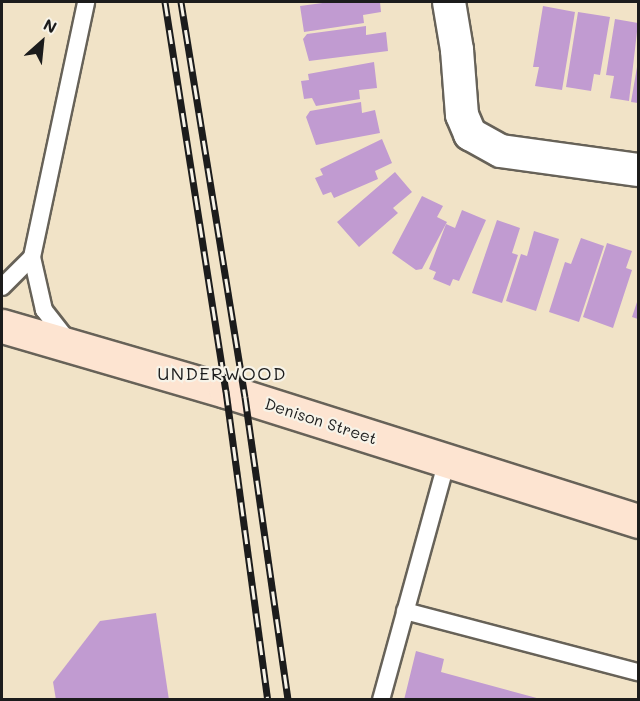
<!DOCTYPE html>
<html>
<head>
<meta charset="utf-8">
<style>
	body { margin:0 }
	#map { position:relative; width:640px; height:701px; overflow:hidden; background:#f1e3c7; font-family:Mali,sans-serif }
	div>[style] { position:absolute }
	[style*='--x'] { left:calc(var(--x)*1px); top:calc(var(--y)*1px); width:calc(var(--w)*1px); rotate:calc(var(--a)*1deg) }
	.building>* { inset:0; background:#c19bd1 }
	.roads { filter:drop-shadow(2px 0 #676258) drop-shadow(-2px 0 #676258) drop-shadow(0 2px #676258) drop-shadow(0 -2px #676258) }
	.service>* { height:16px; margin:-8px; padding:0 8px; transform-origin:8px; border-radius:8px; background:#fff }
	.minor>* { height:32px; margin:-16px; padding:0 16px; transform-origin:16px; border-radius:16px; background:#fff }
	.secondary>* { height:33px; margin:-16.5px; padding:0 16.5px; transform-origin:16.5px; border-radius:16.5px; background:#fde4d1 }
	.rail>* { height:7px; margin-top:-3.5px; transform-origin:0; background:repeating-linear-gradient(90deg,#f7f3e8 0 14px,#1c1c1c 0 28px); box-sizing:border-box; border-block:2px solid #1c1c1c }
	span { translate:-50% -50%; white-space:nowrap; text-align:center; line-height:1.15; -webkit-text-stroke:4.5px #f7f3e8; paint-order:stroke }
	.street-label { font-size:16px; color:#1c1c1c }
	.neighbourhood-label { font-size:18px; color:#1c1c1c; letter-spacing:1.5px }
	.frame { position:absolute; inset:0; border:3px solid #1c1c1c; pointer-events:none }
	.north { position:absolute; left:12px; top:12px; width:60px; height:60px; -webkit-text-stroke:4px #f7f3e8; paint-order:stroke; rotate:27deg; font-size:16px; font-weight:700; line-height:24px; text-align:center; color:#1c1c1c }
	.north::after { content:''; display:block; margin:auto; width:21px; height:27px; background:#1c1c1c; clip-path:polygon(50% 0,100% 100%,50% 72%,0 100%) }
</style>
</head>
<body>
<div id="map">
	<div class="building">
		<i style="clip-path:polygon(330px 2px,380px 2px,381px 12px,363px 15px,364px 23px,304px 32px,300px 6px)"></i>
		<i style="clip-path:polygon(543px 6px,575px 12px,562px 90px,535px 86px,539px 67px,533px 67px)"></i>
		<i style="clip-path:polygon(578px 12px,610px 17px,600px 75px,594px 74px,591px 91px,566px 87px)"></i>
		<i style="clip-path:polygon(615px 19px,638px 23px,629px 101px,610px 98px,614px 76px,606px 75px)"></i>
		<i style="clip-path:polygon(366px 26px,366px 35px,386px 32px,388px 51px,309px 61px,303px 39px,307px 34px)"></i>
		<i style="clip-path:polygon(374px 62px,377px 88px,359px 90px,360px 99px,316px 106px,312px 98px,304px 99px,301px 81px,309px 80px,308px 74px)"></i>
		<i style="clip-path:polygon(637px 67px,638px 67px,638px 103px,631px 102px)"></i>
		<i style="clip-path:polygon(361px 102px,362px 113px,375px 110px,380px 133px,316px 145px,306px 117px,310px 111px)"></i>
		<i style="clip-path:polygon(382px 139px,392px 163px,375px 171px,378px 179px,334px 198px,331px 192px,323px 195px,315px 178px,323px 175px,320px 169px)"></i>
		<i style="clip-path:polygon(395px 172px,412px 192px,393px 208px,398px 213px,359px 247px,337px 222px)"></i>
		<i style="clip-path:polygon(422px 196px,443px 206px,437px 217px,447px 222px,422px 269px,416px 270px,392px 253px)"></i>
		<i style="clip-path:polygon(462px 210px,486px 220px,459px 281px,453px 279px,450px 286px,433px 279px,436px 272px,429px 269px,446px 224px,455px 228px)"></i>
		<i style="clip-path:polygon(497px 220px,520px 228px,512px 253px,518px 255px,502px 303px,472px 293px)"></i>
		<i style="clip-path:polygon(534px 231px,559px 239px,536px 311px,506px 301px,521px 254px,527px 256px)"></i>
		<i style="clip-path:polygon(581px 238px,604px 246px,579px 322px,549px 312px,565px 262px,571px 264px)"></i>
		<i style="clip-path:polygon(607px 243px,632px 251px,626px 268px,632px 270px,613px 328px,583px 317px)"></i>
		<i style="clip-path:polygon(638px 299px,638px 319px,632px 317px)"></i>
		<i style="clip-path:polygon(156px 613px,169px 700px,56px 700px,53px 682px,100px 621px)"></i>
		<i style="clip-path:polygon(416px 651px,444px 659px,441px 672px,544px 700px,404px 700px)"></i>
	</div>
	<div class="roads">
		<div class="service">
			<i style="--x:2;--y:287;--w:42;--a:-45"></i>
			<i style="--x:69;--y:342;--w:41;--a:-128"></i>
			<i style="--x:44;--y:310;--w:54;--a:-102.8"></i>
			<i style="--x:32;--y:257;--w:261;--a:-78"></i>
			<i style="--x:405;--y:611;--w:241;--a:14.7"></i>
			<i style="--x:381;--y:700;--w:248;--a:-74.6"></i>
		</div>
		<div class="minor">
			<i style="--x:449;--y:2;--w:49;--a:80.5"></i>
			<i style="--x:457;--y:50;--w:65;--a:85.6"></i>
			<i style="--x:462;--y:115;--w:21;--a:67"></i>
			<i style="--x:470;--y:134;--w:35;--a:29"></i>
			<i style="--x:501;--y:151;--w:138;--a:7.9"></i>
		</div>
		<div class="secondary">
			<i style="--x:2;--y:326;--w:233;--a:16.2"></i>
			<i style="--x:226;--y:391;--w:432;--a:17.5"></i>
		</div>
	</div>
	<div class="rail">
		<i style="--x:165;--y:2;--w:394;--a:81.1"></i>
		<i style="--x:226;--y:391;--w:312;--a:82.3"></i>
		<i style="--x:181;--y:2;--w:400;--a:80.8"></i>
		<i style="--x:245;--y:397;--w:306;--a:81.9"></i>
	</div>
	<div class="street-label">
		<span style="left:321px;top:421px;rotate:18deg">Denison Street</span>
	</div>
	<div class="neighbourhood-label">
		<span style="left:222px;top:373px">UNDERWOOD</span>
	</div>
	<div class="frame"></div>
	<div class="north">N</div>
</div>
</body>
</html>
